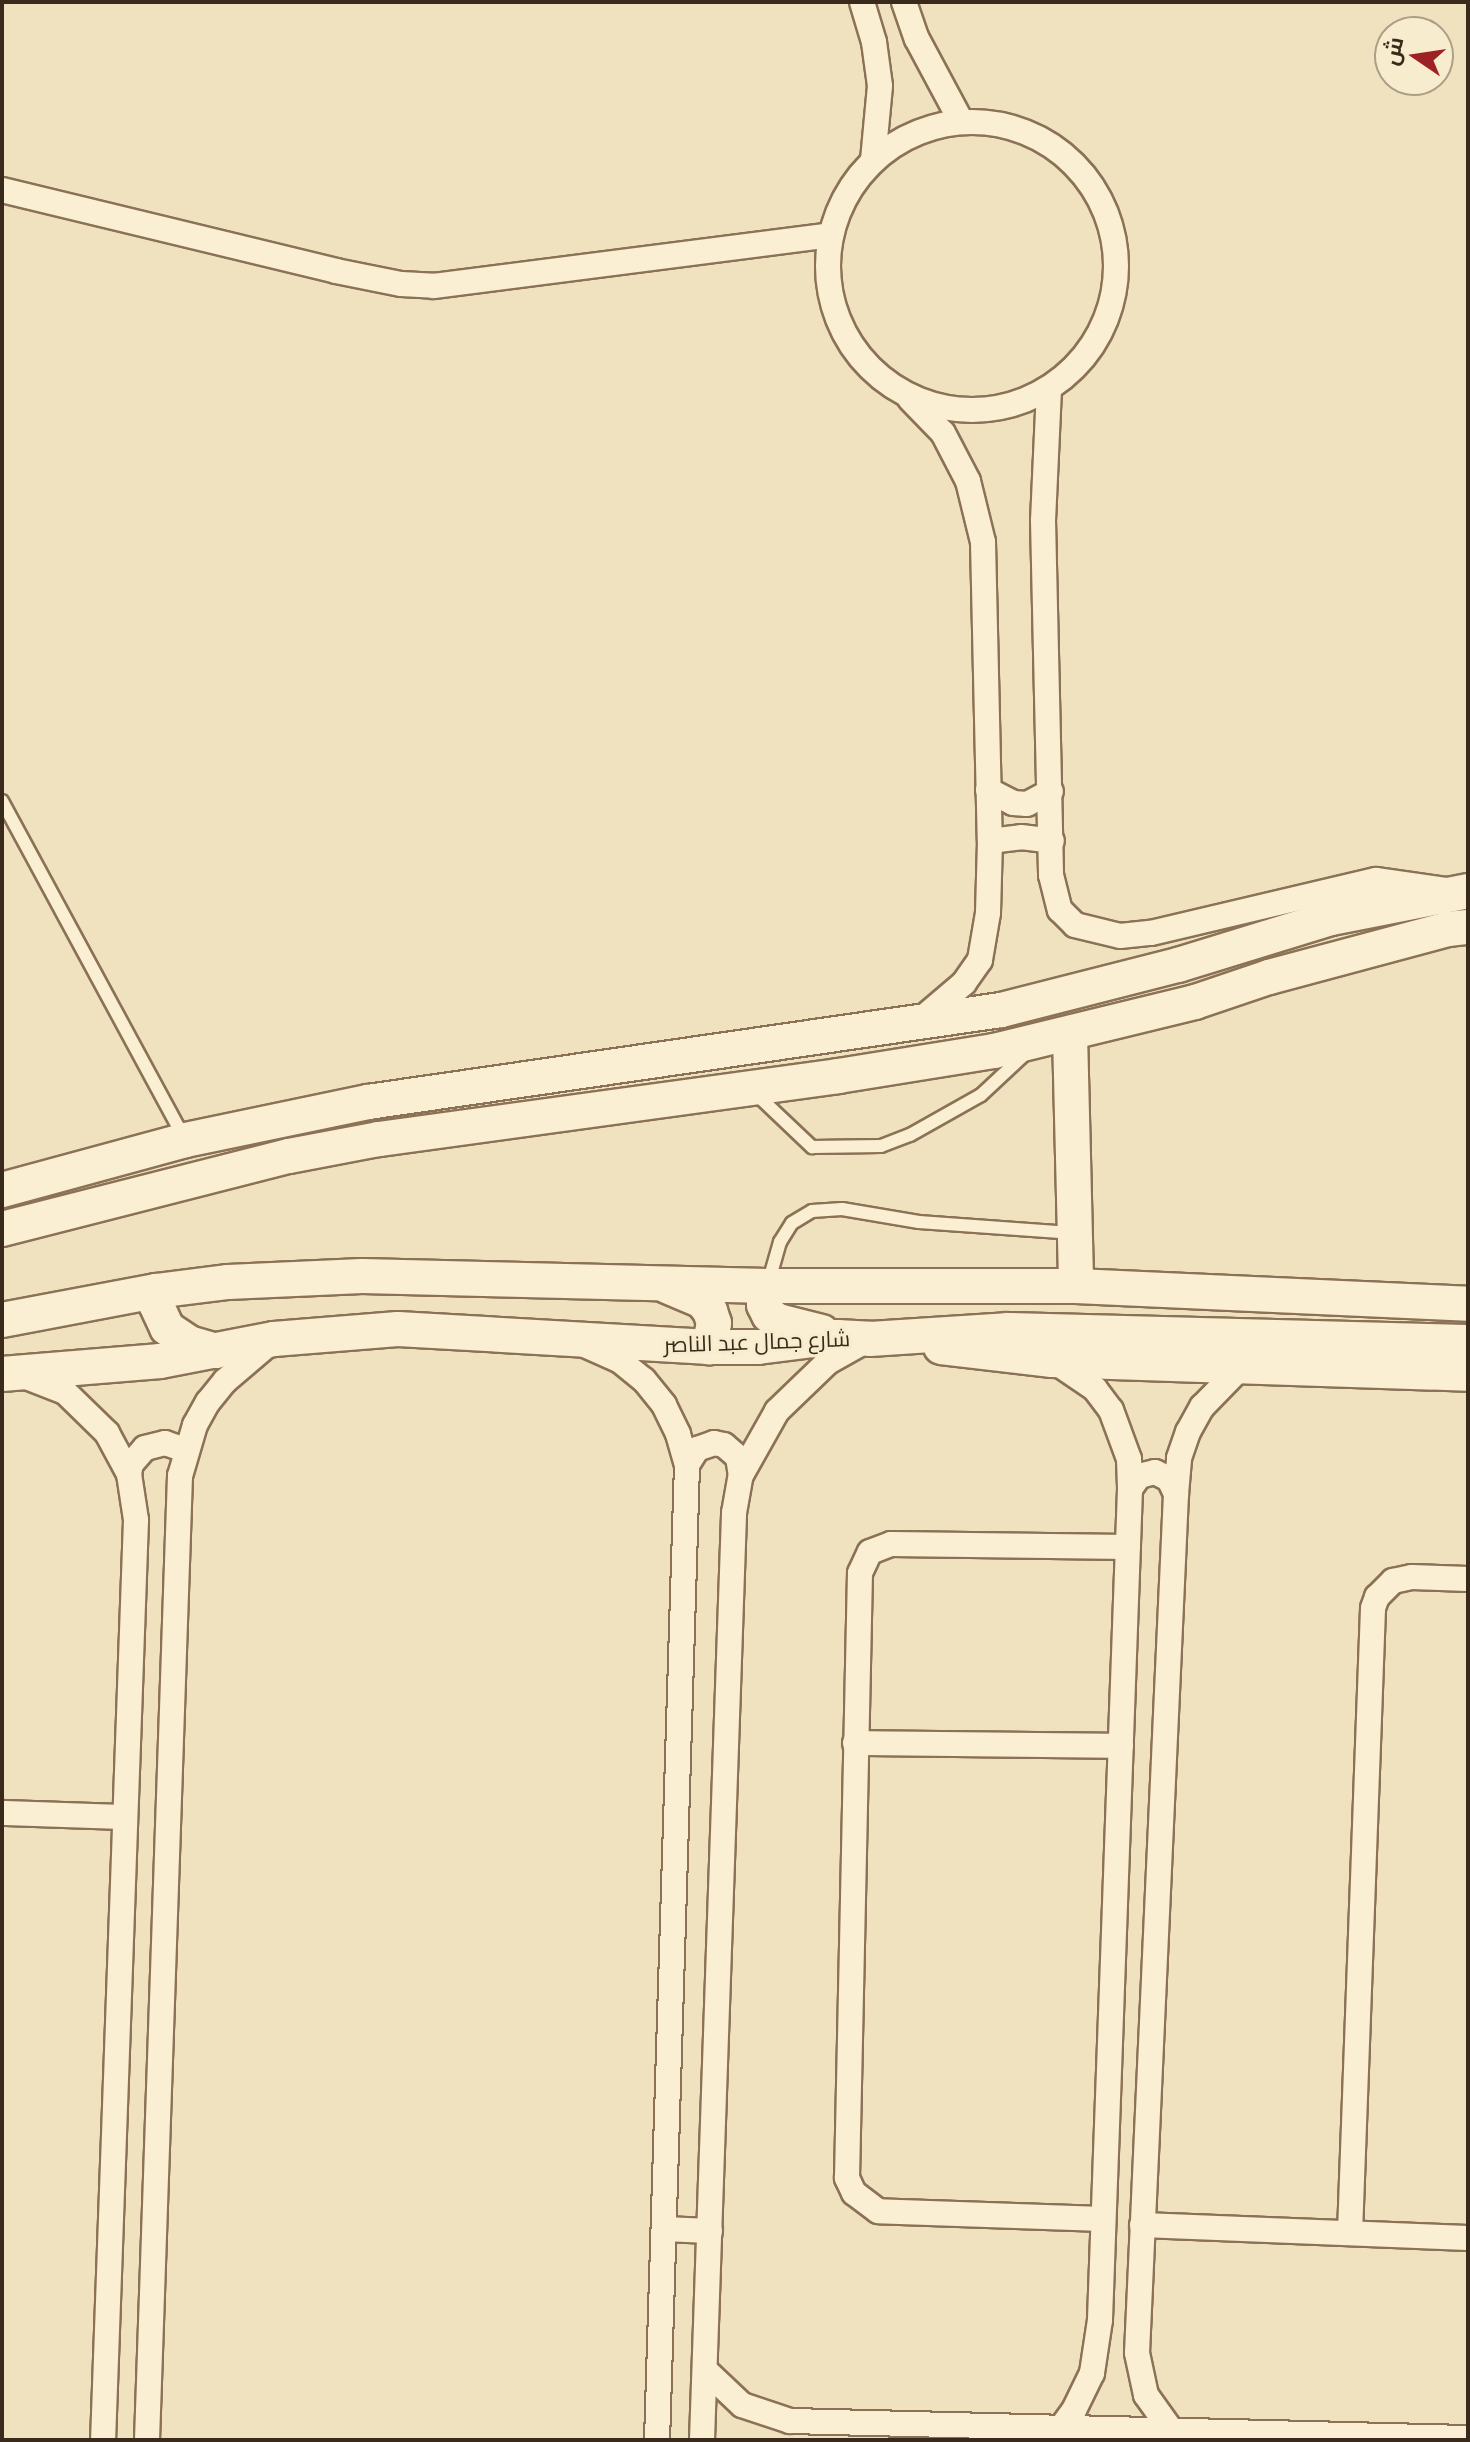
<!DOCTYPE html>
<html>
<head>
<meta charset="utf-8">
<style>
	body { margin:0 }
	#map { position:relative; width:1470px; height:2442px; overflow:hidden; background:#f1e2bf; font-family:Merriweather,Cairo,serif }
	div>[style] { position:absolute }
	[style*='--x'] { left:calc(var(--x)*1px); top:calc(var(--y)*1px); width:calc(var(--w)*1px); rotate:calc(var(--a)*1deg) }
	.roads { filter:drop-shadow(2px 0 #8b7256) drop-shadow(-2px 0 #8b7256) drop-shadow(0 2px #8b7256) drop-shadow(0 -2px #8b7256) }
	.lane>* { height:12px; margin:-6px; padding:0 6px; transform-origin:6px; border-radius:6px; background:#fbefd3 }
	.street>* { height:24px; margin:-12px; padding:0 12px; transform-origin:12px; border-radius:12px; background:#fbefd3 }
	.street>.ring { margin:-12px; padding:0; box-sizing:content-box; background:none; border:24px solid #fbefd3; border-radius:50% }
	.secondary>* { height:34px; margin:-17px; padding:0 17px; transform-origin:17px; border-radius:17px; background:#fbefd3 }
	span { translate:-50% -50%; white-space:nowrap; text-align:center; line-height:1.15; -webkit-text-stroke:6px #f8eccf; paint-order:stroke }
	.street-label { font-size:22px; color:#392a1c }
	.frame { position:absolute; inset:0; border:4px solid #392a1c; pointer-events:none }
	.north { position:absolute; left:1374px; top:16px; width:80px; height:80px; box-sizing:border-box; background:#f8eccf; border:2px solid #ac9e87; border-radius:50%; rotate:283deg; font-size:22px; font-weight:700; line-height:32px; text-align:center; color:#392a1c }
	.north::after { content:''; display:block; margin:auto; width:28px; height:36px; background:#9e2223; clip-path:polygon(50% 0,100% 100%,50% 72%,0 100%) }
</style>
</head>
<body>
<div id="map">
	<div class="roads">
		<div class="lane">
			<i style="--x:2;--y:801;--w:384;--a:61.6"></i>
			<i style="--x:755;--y:1093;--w:79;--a:43.5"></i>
			<i style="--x:812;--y:1147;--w:69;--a:-0.8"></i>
			<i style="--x:881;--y:1146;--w:31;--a:-21"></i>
			<i style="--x:910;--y:1135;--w:81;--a:-29.4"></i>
			<i style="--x:981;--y:1095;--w:62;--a:-43"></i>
			<i style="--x:768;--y:1284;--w:44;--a:-74.1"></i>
			<i style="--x:780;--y:1242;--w:22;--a:-58"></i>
			<i style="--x:792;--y:1223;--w:23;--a:-31"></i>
			<i style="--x:812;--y:1211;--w:30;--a:-4"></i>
			<i style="--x:842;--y:1209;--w:78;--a:9.6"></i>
			<i style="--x:919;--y:1222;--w:152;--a:4.1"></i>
		</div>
		<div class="street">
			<i style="--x:862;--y:2;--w:42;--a:73.3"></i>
			<i style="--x:874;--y:42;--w:44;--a:82.2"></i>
			<i style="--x:880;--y:86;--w:74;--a:95.4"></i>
			<i style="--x:904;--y:2;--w:39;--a:71"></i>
			<i style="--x:917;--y:39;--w:93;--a:61.8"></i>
			<i class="ring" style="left:828px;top:122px;width:264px;height:264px"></i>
			<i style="--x:2;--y:190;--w:344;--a:13.6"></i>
			<i style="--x:336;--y:271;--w:66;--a:11.3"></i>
			<i style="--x:401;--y:284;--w:33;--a:3"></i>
			<i style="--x:434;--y:286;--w:400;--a:-7.3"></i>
			<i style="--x:1049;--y:389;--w:131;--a:92.6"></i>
			<i style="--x:1043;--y:520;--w:355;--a:88.7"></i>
			<i style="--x:1051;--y:875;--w:36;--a:76"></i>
			<i style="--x:1060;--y:910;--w:21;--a:45"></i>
			<i style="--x:1075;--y:925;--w:46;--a:13.7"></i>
			<i style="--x:1120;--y:936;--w:31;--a:-6"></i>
			<i style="--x:1151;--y:933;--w:231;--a:-13.3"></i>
			<i style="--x:1376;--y:880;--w:72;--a:8"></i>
			<i style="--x:910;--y:399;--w:47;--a:45.9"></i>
			<i style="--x:943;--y:433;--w:54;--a:62.5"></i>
			<i style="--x:968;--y:481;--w:63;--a:76.2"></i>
			<i style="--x:983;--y:542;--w:299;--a:88.7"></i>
			<i style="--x:990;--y:841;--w:72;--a:91.6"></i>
			<i style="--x:988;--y:913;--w:48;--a:99.7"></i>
			<i style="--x:980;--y:960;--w:28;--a:125"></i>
			<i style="--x:964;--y:983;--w:60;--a:139.7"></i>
			<i style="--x:988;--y:790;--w:28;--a:27"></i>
			<i style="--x:1013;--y:803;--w:14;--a:4"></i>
			<i style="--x:1027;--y:804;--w:27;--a:-28"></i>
			<i style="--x:990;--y:841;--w:31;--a:-7"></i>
			<i style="--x:1021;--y:837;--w:31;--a:7"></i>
			<i style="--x:587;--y:1346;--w:35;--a:24"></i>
			<i style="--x:619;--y:1360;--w:32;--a:39"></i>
			<i style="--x:644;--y:1380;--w:32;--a:51"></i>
			<i style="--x:664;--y:1405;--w:32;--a:64"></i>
			<i style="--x:678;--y:1434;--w:32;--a:74"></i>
			<i style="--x:687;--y:1465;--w:975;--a:91.76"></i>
			<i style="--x:1054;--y:1361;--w:50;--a:34.3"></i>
			<i style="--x:1095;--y:1389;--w:26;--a:53"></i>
			<i style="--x:1111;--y:1410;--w:52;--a:69.8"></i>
			<i style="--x:1129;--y:1459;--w:30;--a:88"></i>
			<i style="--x:1130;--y:1489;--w:832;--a:92.07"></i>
			<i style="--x:1100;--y:2320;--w:54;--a:98.6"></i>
			<i style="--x:1092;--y:2373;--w:41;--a:115.9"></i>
			<i style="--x:1074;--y:2410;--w:22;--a:126"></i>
			<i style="--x:24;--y:1376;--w:44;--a:21.3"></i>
			<i style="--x:65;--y:1392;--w:59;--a:44.3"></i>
			<i style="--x:107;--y:1433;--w:47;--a:61.8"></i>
			<i style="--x:129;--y:1474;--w:47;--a:81.3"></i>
			<i style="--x:136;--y:1520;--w:921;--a:92.05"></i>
			<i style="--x:687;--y:1465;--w:19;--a:-58"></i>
			<i style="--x:697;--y:1449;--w:18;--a:-19"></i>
			<i style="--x:714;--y:1443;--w:10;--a:11"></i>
			<i style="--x:724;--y:1445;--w:18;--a:41"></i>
			<i style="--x:738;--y:1457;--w:18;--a:81"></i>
			<i style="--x:129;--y:1474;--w:10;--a:-79"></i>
			<i style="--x:131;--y:1464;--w:21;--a:-49"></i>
			<i style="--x:145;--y:1448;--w:21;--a:-14"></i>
			<i style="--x:165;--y:1443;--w:21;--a:19"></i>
			<i style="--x:1130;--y:1489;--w:16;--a:-55"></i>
			<i style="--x:1139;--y:1476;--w:16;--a:-14"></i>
			<i style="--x:1155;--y:1472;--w:16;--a:27"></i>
			<i style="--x:1169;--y:1479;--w:17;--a:65"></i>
			<i style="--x:855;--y:1743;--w:266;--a:0.6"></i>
			<i style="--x:2;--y:1813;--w:123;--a:1.9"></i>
			<i style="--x:1103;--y:2219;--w:225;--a:-178"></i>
			<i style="--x:878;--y:2211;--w:30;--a:-143"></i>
			<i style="--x:854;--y:2193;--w:17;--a:-115"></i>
			<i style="--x:847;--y:2178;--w:605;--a:-88.77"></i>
			<i style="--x:860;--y:1573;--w:23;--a:-65"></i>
			<i style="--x:870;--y:1552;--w:22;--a:-21"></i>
			<i style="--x:891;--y:1544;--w:237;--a:0.7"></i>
			<i style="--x:1142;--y:2225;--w:326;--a:2.3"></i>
			<i style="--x:664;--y:2229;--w:46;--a:2.5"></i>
			<i style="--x:1350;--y:2233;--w:625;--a:-87.89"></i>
			<i style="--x:1373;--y:1608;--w:12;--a:-70"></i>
			<i style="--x:1377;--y:1597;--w:23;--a:-45"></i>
			<i style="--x:1393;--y:1581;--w:19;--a:-12"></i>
			<i style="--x:1412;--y:1577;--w:56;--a:2"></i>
			<i style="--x:705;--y:2370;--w:51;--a:43.4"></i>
			<i style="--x:742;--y:2405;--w:51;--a:18.4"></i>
			<i style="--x:790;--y:2421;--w:678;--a:1.44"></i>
			<i style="--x:1171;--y:2430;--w:43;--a:-125.5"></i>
			<i style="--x:1146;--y:2395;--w:43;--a:-102.1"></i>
			<i style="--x:1137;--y:2353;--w:860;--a:-87.4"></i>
			<i style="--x:1176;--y:1494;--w:36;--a:-85"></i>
			<i style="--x:1179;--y:1458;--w:28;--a:-71"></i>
			<i style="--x:1188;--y:1432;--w:29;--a:-61"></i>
			<i style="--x:1202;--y:1407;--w:56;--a:-45.7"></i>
			<i style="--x:147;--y:2440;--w:965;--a:-88.04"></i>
			<i style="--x:180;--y:1476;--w:53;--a:-73.6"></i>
			<i style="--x:195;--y:1425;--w:26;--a:-61"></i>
			<i style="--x:208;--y:1402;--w:27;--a:-51"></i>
			<i style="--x:225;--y:1381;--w:62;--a:-40.4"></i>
			<i style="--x:702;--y:2440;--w:928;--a:-88.02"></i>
			<i style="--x:734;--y:1513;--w:39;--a:-80"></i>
			<i style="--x:741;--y:1475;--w:73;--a:-60.6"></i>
			<i style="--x:777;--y:1411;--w:71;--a:-43.9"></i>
			<i style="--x:828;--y:1362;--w:47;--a:-29.3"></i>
		</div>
		<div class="secondary">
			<i style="--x:1070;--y:1034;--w:252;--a:88.6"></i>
			<i style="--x:2;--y:1190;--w:191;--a:-15.2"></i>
			<i style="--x:186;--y:1140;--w:186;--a:-11.8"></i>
			<i style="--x:368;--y:1102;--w:640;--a:-8.27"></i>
			<i style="--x:1001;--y:1010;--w:183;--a:-14.3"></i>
			<i style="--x:1178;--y:965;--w:160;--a:-17.1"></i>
			<i style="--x:1331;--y:918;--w:140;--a:-11.1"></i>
			<i style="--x:2;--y:1229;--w:296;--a:-14.3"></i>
			<i style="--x:289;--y:1156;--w:92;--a:-10.7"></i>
			<i style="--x:379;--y:1139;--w:463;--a:-7.8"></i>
			<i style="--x:838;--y:1076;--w:158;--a:-9.1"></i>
			<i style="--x:994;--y:1051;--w:207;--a:-13.7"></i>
			<i style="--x:1195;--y:1002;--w:78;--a:-18.7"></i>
			<i style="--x:1269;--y:977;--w:185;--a:-15"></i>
			<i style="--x:1448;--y:929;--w:20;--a:-6"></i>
			<i style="--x:667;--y:1286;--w:38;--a:23"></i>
			<i style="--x:702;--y:1301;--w:13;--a:51"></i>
			<i style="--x:710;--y:1311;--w:13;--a:72"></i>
			<i style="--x:714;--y:1323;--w:25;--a:102"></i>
			<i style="--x:768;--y:1286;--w:19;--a:102"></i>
			<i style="--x:764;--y:1305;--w:11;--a:63"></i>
			<i style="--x:769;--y:1315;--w:11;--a:34"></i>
			<i style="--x:778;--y:1321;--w:45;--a:14"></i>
			<i style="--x:156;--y:1291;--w:13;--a:90"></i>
			<i style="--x:156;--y:1304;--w:26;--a:65"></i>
			<i style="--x:167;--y:1328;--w:27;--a:34"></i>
			<i style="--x:189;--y:1343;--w:29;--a:16"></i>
			<i style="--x:2;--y:1320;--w:157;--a:-10.7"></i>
			<i style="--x:156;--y:1291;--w:73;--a:-7.1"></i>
			<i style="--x:228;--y:1282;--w:134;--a:-2.6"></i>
			<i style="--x:362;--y:1276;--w:406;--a:1.4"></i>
			<i style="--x:768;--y:1286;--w:308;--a:0"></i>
			<i style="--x:1076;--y:1286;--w:392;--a:2.6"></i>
			<i style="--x:941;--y:1347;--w:112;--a:6.7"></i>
			<i style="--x:1052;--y:1360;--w:416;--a:1.9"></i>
			<i style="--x:2;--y:1374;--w:159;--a:-4.7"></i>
			<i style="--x:160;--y:1361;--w:116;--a:-10.9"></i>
			<i style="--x:274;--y:1339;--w:124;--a:-4.6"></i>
			<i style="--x:398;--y:1329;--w:312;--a:3.3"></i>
			<i style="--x:709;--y:1347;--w:49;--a:0"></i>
			<i style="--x:758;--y:1347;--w:80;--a:-7.2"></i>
			<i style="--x:837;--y:1337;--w:33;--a:3"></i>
			<i style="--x:870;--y:1339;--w:138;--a:-3.7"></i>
			<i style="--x:1008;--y:1330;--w:460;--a:1.5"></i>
		</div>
	</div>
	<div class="street-label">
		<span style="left:757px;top:1342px;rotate:-2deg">شارع جمال عبد الناصر</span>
	</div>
	<div class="frame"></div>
	<div class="north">ش</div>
</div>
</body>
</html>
